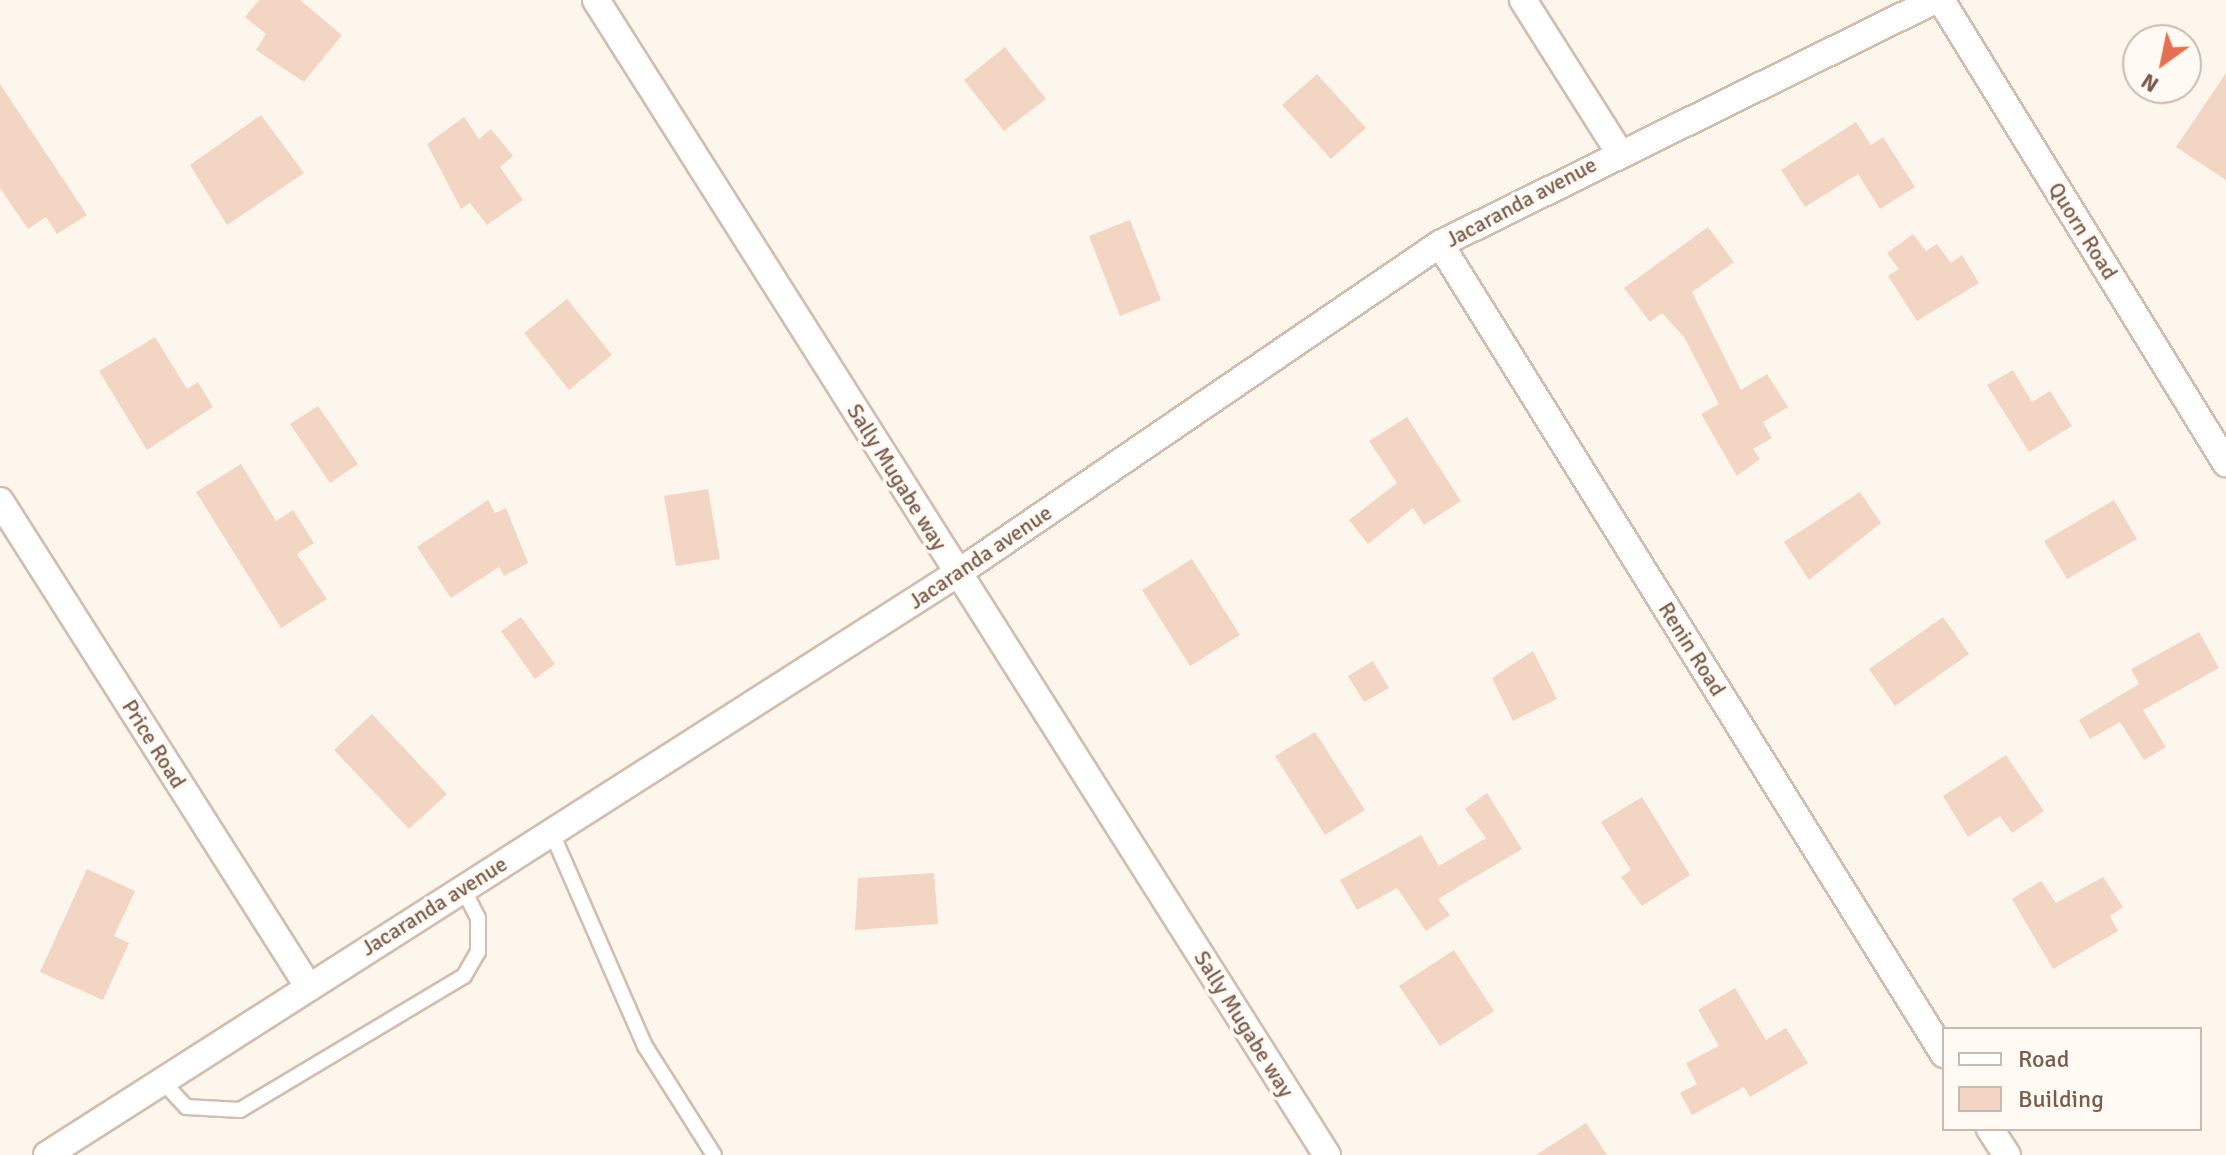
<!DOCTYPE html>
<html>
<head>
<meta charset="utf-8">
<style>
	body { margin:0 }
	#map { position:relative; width:2226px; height:1155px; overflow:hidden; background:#fdf6ec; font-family:Signika,sans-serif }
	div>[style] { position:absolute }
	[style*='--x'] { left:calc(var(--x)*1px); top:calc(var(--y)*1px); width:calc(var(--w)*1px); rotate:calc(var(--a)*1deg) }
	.building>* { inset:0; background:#f3d5c3 }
	.roads { filter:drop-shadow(2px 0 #d1beb0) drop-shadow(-2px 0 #d1beb0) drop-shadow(0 2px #d1beb0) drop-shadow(0 -2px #d1beb0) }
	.service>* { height:14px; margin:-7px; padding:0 7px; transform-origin:7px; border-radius:7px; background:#fff }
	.minor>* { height:26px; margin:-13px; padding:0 13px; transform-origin:13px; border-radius:13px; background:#fff }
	span { translate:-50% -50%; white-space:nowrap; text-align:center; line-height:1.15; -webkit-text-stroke:7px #fffaf3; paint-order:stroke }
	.street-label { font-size:22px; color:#7a5c4d }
	.legend { position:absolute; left:1942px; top:1027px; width:260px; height:104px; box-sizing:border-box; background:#fffaf3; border:2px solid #cabbb1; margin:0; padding:10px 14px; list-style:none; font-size:24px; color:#7a5c4d }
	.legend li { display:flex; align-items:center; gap:16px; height:40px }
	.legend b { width:40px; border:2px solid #cabbb1 }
	.north { position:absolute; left:2122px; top:24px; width:80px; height:80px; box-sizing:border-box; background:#fffaf3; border:2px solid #cabbb1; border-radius:50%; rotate:213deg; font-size:22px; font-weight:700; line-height:32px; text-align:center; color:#7a5c4d }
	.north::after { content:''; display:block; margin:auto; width:28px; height:36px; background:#e76f51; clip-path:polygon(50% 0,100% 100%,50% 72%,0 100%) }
</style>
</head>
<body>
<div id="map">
	<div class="building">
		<i style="clip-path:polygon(259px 0,300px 0,342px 35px,304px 82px,256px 50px,266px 34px,245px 17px)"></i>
		<i style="clip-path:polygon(1005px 47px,1046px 99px,1004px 131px,964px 80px)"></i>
		<i style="clip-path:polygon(2226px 73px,2226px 180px,2176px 147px)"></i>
		<i style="clip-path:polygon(1317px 74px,1366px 128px,1331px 159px,1282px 105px)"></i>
		<i style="clip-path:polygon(0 84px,87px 215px,57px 234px,46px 217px,28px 229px,0 188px)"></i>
		<i style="clip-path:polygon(261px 115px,304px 173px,227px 225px,190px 165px)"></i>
		<i style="clip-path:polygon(464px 117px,479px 139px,491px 129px,513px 156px,500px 167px,523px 200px,487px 225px,470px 203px,461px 209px,427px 144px)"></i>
		<i style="clip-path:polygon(1856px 122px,1871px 145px,1883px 137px,1915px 187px,1880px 209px,1858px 174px,1805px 207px,1781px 170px)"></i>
		<i style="clip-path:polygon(1130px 220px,1161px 300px,1120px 316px,1089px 236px)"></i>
		<i style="clip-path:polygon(1708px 227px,1734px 262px,1692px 292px,1741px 390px,1767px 374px,1788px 407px,1763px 422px,1772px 438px,1753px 449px,1760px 459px,1737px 476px,1701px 414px,1719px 404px,1684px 337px,1662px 313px,1650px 322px,1624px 288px)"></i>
		<i style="clip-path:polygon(1913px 234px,1926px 251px,1937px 244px,1951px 263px,1962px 255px,1979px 283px,1917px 321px,1888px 276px,1899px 269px,1887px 253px)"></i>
		<i style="clip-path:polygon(567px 299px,612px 355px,569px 390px,524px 333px)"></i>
		<i style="clip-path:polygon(155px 337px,187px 389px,198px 382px,213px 407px,147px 450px,99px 371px)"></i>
		<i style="clip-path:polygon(2013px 370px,2032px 402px,2050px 391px,2072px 426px,2029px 452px,1987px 385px)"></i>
		<i style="clip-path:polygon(318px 406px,358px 464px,330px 483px,290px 424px)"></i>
		<i style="clip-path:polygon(1407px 417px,1461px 501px,1424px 525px,1413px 508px,1368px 544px,1349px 520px,1397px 483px,1369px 441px)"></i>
		<i style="clip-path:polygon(241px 464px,276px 521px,293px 510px,314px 543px,297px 554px,327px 599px,281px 628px,196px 492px)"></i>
		<i style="clip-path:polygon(708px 489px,720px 559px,676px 566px,664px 496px)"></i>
		<i style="clip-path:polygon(1860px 492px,1881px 523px,1809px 580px,1784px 542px)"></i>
		<i style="clip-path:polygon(488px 500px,495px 513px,506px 508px,528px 563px,504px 576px,499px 567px,451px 598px,417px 547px)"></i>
		<i style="clip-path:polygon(2114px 500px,2137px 539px,2067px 579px,2044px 541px)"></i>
		<i style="clip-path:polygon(1192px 559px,1240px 635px,1190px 666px,1142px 590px)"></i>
		<i style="clip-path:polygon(521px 617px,555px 664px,535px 679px,501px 631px)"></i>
		<i style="clip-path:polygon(1943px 617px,1969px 654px,1895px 706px,1869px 669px)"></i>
		<i style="clip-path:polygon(2199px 632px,2219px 668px,2143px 710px,2166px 747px,2144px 760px,2120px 722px,2090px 739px,2079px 720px,2139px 684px,2131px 669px)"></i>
		<i style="clip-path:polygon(1533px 651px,1557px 699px,1513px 721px,1492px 678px)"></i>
		<i style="clip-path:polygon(1373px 661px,1389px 688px,1364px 702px,1348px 676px)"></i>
		<i style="clip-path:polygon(372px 714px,447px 794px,409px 829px,334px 750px)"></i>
		<i style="clip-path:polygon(1315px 732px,1365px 810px,1325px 835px,1275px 756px)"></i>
		<i style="clip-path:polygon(2006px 755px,2044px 811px,2012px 833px,2000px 816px,1968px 837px,1943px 796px)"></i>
		<i style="clip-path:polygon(1487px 793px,1522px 849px,1438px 899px,1450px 915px,1426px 931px,1397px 888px,1357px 910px,1340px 880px,1421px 835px,1439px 866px,1486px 838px,1465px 809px)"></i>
		<i style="clip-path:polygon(1642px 797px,1690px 875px,1642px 906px,1621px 877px,1631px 870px,1601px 822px)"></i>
		<i style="clip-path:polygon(87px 869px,135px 891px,114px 936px,129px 943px,103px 1000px,40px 972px)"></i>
		<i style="clip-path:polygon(934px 873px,938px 924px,855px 930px,858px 878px)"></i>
		<i style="clip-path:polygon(2103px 877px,2123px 907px,2110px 916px,2118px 931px,2053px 969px,2012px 899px,2041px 881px,2056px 903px)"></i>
		<i style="clip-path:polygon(1454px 950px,1494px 1011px,1440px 1046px,1399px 986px)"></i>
		<i style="clip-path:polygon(1735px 988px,1766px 1040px,1786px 1028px,1808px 1063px,1750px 1097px,1744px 1087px,1692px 1115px,1680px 1093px,1697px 1084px,1686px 1063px,1719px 1046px,1698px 1010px)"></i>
		<i style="clip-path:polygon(1586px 1123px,1607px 1155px,1536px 1155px)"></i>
	</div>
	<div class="roads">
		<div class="service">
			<i style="--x:551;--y:831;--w:235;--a:66.4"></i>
			<i style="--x:645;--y:1046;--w:129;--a:57.7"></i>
			<i style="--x:162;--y:1081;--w:35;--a:47"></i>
			<i style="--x:186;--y:1107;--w:54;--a:3.2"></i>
			<i style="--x:240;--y:1110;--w:261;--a:-30.9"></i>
			<i style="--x:464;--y:976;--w:28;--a:-60"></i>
			<i style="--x:478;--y:952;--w:34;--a:-90"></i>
			<i style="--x:478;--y:918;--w:34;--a:-117"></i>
		</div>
		<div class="minor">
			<i style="--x:596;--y:0;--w:1367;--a:57.67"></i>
			<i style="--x:1523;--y:0;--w:178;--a:57.7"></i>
			<i style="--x:1941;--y:0;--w:544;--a:58.39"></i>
			<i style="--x:1440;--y:244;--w:954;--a:58.11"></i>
			<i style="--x:0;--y:501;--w:575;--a:57.58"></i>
			<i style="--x:1990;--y:1129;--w:31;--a:57"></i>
			<i style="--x:47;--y:1155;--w:1081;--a:-32.57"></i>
			<i style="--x:958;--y:573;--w:584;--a:-34.32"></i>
			<i style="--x:1440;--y:244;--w:552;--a:-26.24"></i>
		</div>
	</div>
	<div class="street-label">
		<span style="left:1521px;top:202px;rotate:-28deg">Jacaranda avenue</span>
		<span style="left:2083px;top:231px;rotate:58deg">Quorn Road</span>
		<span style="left:897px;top:477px;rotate:58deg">Sally Mugabe way</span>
		<span style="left:980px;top:557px;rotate:-34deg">Jacaranda avenue</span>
		<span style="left:1692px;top:649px;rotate:58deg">Renin Road</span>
		<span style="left:154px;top:744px;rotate:58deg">Price Road</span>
		<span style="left:434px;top:906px;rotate:-32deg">Jacaranda avenue</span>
		<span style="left:1244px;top:1024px;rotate:58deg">Sally Mugabe way</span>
	</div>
	<ul class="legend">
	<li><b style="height:10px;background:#fff"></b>Road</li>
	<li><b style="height:22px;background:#f3d5c3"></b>Building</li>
	</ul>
	<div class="north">N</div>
</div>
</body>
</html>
